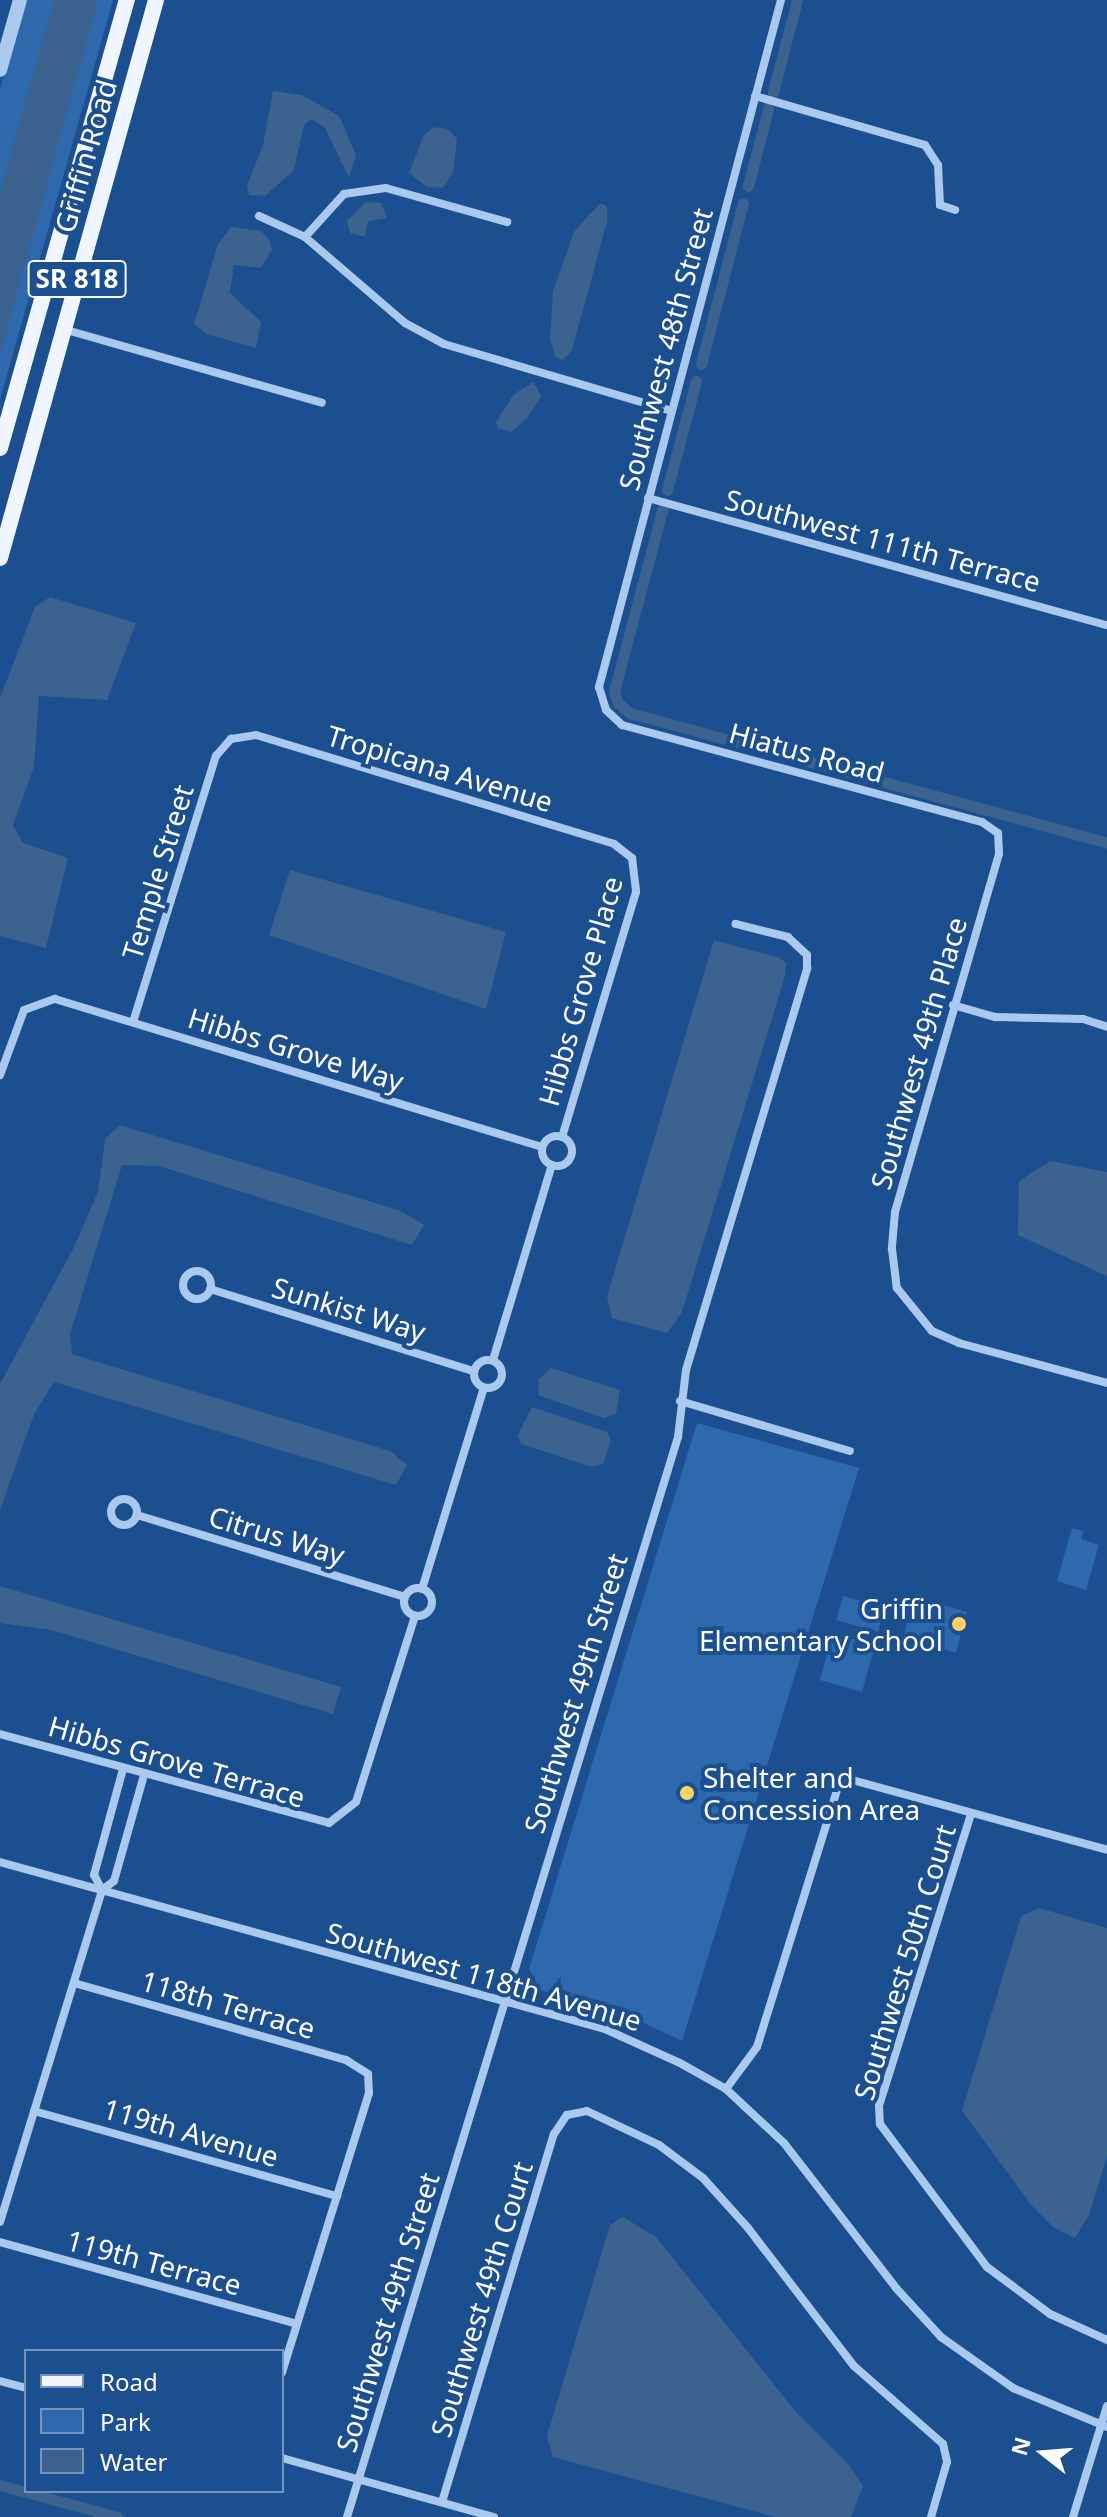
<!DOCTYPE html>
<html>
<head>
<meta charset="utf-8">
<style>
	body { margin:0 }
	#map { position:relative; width:1107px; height:2517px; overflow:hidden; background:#1b4f8f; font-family:"Noto Sans",sans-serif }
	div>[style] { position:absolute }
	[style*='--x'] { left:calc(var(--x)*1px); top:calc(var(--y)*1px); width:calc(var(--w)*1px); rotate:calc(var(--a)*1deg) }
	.green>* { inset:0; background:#2e69ad }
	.water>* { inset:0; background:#3c6290 }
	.canal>* { height:11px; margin:-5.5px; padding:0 5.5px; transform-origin:5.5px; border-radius:5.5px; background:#3c6290 }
	.minor>* { height:8px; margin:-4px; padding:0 4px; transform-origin:4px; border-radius:4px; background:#a9c9ee }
	.minor>.ring { margin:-4px; padding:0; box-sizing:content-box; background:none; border:8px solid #a9c9ee; border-radius:50% }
	.tertiary>* { height:14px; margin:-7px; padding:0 7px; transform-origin:7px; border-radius:7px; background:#a9c9ee }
	.primary>* { height:16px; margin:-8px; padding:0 8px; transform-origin:8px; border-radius:8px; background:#f0f6ff }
	.dots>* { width:22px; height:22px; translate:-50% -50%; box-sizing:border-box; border:4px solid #1b4f8f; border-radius:50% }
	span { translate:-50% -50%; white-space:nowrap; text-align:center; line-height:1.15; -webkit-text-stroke:8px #1b4f8f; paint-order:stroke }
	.shield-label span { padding:2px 6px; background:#1b4f8f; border:2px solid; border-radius:6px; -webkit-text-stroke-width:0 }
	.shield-label { font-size:26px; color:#fff; font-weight:700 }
	.street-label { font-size:28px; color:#fff }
	.poi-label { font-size:28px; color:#fff }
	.right { translate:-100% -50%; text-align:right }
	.left { translate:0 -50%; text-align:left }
	.legend { position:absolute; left:24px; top:2349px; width:260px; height:144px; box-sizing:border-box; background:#1b4f8f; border:2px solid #7695bc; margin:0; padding:10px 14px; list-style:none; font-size:24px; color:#fff }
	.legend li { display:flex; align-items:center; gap:16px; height:40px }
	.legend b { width:40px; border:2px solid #7695bc }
	.north { position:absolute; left:1003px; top:2413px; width:80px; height:80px; -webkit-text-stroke:6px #1b4f8f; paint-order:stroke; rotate:287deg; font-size:22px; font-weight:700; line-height:32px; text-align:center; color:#fff }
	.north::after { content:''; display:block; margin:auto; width:28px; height:36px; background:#fff; clip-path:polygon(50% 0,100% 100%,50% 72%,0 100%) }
</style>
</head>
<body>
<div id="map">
	<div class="green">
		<i style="clip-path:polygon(25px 0,113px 0,0 400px,0 89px)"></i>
		<i style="clip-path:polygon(697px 1423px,859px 1468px,682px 2041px,629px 2016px,540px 1990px,529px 1969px)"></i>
		<i style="clip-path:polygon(1072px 1528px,1083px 1531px,1081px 1539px,1099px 1545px,1086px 1590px,1057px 1581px)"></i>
		<i style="clip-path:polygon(843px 1596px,885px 1608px,878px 1632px,836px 1620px)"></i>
		<i style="clip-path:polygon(914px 1597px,967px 1612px,956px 1653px,903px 1638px)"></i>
		<i style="clip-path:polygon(833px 1633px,875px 1645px,862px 1692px,820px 1680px)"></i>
	</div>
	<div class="water">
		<i style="clip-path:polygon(54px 0,98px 0,0 354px,0 192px)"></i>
		<i style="clip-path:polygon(273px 91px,302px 95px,339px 116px,356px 155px,349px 178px,325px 128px,311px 119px,304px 125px,294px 170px,265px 196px,249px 195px,247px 186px,263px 145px)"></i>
		<i style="clip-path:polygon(434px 127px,448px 129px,457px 139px,453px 172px,443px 188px,427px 187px,409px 173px,424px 135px)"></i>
		<i style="clip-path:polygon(366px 202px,381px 203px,387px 218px,368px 221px,365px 237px,350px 233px,347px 221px)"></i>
		<i style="clip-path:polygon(600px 203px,607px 206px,607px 222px,572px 350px,563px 360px,556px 357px,550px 340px,553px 291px,574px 232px)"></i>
		<i style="clip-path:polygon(231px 227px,261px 231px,269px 239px,272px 250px,261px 268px,234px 265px,230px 293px,261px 322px,256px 348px,207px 334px,194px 324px,218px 244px)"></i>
		<i style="clip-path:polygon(534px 382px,541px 397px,527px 418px,511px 432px,498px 428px,496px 422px,514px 394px)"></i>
		<i style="clip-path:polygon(50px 597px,136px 623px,107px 700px,39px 696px,34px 767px,13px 825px,23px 843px,68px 858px,46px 948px,0 936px,0 698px,35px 607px)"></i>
		<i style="clip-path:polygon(290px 870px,506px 932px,486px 1009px,269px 935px)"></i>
		<i style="clip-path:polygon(714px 940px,780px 958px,786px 963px,785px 976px,682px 1312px,667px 1333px,612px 1318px,607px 1296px)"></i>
		<i style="clip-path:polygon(120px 1125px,401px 1211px,424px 1225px,412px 1245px,159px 1166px,122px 1165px,70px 1334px,72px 1354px,390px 1451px,407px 1465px,396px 1485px,54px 1382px,34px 1414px,0 1510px,0 1384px,74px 1247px,98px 1192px,105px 1139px)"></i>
		<i style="clip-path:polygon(1050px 1161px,1107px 1172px,1107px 1276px,1018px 1235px,1019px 1181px)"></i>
		<i style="clip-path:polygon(551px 1368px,620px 1390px,616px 1414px,603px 1418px,538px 1395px,539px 1379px)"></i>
		<i style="clip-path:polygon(532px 1407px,607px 1432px,611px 1440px,603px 1464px,592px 1467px,521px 1444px,518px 1435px)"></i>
		<i style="clip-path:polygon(0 1586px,341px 1687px,333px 1714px,51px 1630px,0 1623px)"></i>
		<i style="clip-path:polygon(1039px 1908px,1107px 1928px,1107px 2156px,1089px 2215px,1075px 2238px,1053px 2227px,1032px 2206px,962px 2111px,1021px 1916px)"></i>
		<i style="clip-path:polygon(623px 2217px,656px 2237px,796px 2412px,850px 2466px,863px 2486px,851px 2517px,775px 2517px,553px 2457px,547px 2436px,610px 2225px)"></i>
	</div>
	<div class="canal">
		<i style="--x:773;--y:92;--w:95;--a:-75.4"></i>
		<i style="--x:748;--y:186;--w:80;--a:-75.4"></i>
		<i style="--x:701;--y:364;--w:166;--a:-75.4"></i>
		<i style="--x:667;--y:490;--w:113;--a:-75.1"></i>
		<i style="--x:663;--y:507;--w:190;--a:104.9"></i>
		<i style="--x:614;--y:691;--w:13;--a:72"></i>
		<i style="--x:618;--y:703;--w:16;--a:40"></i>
		<i style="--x:630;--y:713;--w:494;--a:15.2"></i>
		<i style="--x:0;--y:2485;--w:122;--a:15.2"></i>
	</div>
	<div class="minor">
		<i style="--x:781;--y:0;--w:711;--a:104.84"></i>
		<i style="--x:599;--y:687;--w:24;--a:73"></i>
		<i style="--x:606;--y:710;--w:22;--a:43"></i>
		<i style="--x:622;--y:725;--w:373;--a:15.1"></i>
		<i style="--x:982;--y:822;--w:19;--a:35"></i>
		<i style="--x:998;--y:833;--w:21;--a:87"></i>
		<i style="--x:999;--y:854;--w:373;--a:106.2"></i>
		<i style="--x:895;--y:1212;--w:37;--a:95"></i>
		<i style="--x:892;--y:1249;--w:39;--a:83"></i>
		<i style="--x:897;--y:1288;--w:55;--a:50.9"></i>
		<i style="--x:932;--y:1331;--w:30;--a:24"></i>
		<i style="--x:959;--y:1343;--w:153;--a:15.1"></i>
		<i style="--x:755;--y:96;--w:177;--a:16.1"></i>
		<i style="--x:925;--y:145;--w:24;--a:57"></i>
		<i style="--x:938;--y:165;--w:40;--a:87.1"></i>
		<i style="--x:940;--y:205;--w:16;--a:18"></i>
		<i style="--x:259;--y:216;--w:51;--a:24.5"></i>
		<i style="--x:305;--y:237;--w:132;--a:40.7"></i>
		<i style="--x:405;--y:323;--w:44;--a:28.3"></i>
		<i style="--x:444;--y:344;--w:237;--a:16.4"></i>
		<i style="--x:305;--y:237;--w:58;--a:-47.8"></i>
		<i style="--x:344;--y:194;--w:42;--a:-8.1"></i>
		<i style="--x:386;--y:188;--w:126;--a:15.7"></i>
		<i style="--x:63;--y:329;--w:269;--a:15.9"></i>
		<i style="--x:648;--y:498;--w:476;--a:15.5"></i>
		<i style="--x:953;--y:1005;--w:44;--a:15.9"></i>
		<i style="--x:995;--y:1017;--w:88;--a:1.3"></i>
		<i style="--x:1083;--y:1019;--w:25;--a:18"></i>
		<i style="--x:133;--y:1022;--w:279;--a:-72.7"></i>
		<i style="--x:216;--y:756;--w:23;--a:-49"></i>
		<i style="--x:231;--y:739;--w:25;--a:-9"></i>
		<i style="--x:256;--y:735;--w:374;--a:16.9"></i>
		<i style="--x:614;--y:844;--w:23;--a:38"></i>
		<i style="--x:632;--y:858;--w:34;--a:83"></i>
		<i style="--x:636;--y:892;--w:256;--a:106.8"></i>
		<i style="--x:0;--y:1075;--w:69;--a:-69.7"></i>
		<i style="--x:24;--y:1010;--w:33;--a:-20"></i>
		<i style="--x:55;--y:999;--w:509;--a:16.9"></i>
		<i class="ring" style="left:542px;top:1136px;width:22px;height:22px"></i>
		<i class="ring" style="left:183px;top:1271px;width:20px;height:20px"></i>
		<i style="--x:210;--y:1289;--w:276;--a:17.3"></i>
		<i class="ring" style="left:474px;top:1360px;width:20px;height:20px"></i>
		<i style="--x:493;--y:1360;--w:204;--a:-73.2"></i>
		<i style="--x:680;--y:1401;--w:177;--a:16.4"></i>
		<i class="ring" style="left:111px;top:1499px;width:18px;height:18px"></i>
		<i style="--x:137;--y:1515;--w:280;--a:17"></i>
		<i class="ring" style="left:404px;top:1588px;width:20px;height:20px"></i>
		<i style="--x:422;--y:1589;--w:210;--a:-72.9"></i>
		<i style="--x:0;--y:1734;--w:341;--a:15.1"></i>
		<i style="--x:329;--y:1823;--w:34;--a:-38"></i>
		<i style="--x:356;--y:1802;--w:195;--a:-72.4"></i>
		<i style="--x:971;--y:1814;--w:306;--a:107.5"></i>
		<i style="--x:879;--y:2106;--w:18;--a:87"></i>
		<i style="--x:880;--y:2124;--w:179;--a:53.2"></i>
		<i style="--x:987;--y:2267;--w:79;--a:36.7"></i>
		<i style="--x:1050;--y:2314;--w:63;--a:24.5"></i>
		<i style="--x:0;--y:1862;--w:628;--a:15.43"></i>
		<i style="--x:605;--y:2029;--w:82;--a:24.4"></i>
		<i style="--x:680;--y:2063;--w:53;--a:29.5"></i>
		<i style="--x:726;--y:2089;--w:79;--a:43"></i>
		<i style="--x:784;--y:2143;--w:183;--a:52.3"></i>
		<i style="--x:896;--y:2288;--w:67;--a:47.4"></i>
		<i style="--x:941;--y:2337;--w:88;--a:35.3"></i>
		<i style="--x:1013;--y:2388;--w:102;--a:22.5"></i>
		<i style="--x:102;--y:1890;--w:17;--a:-118"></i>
		<i style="--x:94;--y:1875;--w:110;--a:-74.7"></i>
		<i style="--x:74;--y:1983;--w:283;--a:15.8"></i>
		<i style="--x:346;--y:2060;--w:26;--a:32"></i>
		<i style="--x:368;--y:2074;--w:19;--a:87"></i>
		<i style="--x:369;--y:2093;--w:293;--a:107.3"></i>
		<i style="--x:726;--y:2089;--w:52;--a:-53.6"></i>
		<i style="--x:757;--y:2047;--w:283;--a:-72.7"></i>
		<i style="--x:841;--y:1777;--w:276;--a:15.3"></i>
		<i style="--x:34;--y:2111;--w:315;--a:15.7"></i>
		<i style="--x:0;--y:2222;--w:347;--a:-72.9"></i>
		<i style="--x:102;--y:1890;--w:15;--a:-37"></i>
		<i style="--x:114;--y:1881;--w:110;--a:-74.2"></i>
		<i style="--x:0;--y:2242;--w:308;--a:15.4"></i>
		<i style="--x:0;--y:2381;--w:27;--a:15"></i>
		<i style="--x:282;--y:2458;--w:220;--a:15.6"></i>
		<i style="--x:442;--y:2502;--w:385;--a:-73.1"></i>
		<i style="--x:554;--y:2134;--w:23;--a:-56"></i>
		<i style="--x:567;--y:2115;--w:20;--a:-11"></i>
		<i style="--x:587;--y:2111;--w:80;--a:25.3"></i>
		<i style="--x:659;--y:2145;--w:55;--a:36.9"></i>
		<i style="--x:703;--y:2178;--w:67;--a:48"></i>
		<i style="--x:748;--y:2228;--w:174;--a:52.5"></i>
		<i style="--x:854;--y:2366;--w:118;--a:41.2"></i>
		<i style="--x:943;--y:2444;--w:18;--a:77"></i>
		<i style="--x:947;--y:2462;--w:57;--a:106.2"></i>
		<i style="--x:347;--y:2517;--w:1130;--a:-72.96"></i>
		<i style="--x:678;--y:1437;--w:67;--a:-83.2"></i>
		<i style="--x:686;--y:1370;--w:420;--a:-73.2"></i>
		<i style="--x:807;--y:968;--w:13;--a:-90"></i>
		<i style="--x:807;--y:955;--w:26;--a:-137"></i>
		<i style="--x:788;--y:937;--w:54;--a:-166"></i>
		<i style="--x:1073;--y:2517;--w:116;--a:-73"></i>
	</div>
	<div class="tertiary">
		<i style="--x:0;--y:70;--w:73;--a:-74.1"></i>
	</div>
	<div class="primary">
		<i style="--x:0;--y:448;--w:466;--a:-74.2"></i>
		<i style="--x:0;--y:558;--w:579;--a:-74.38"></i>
	</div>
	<div class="dots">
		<i style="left:959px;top:1624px;background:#ffd166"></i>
		<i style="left:687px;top:1793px;background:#ffd166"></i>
	</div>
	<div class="shield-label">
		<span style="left:77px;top:279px">SR 818</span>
	</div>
	<div class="street-label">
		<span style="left:85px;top:156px;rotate:-74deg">Griffin Road</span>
		<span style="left:665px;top:349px;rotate:-75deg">Southwest 48th Street</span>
		<span style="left:883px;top:540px;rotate:15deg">Southwest 111th Terrace</span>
		<span style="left:807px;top:752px;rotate:15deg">Hiatus Road</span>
		<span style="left:440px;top:768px;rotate:17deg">Tropicana Avenue</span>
		<span style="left:157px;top:872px;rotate:-73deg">Temple Street</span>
		<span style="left:580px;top:991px;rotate:-74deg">Hibbs Grove Place</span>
		<span style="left:296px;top:1049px;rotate:17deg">Hibbs Grove Way</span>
		<span style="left:918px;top:1053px;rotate:-74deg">Southwest 49th Place</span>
		<span style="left:349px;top:1309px;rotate:17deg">Sunkist Way</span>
		<span style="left:277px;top:1535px;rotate:17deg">Citrus Way</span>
		<span style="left:575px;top:1693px;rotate:-73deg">Southwest 49th Street</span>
		<span style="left:177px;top:1761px;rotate:16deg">Hibbs Grove Terrace</span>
		<span style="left:904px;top:1962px;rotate:-73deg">Southwest 50th Court</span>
		<span style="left:484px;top:1976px;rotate:16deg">Southwest 118th Avenue</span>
		<span style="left:228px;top:2004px;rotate:16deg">118th Terrace</span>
		<span style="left:191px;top:2132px;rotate:16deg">119th Avenue</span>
		<span style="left:154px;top:2262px;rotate:15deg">119th Terrace</span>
		<span style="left:481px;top:2299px;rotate:-73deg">Southwest 49th Court</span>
		<span style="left:387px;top:2312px;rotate:-73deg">Southwest 49th Street</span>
	</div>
	<div class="poi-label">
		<span class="right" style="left:943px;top:1624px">Griffin<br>Elementary School</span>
		<span class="left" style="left:703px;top:1793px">Shelter and<br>Concession Area</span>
	</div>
	<ul class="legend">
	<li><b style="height:10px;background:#f0f6ff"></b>Road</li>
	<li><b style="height:22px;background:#2e69ad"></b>Park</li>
	<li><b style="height:22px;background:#3c6290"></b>Water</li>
	</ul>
	<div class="north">N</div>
</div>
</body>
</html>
